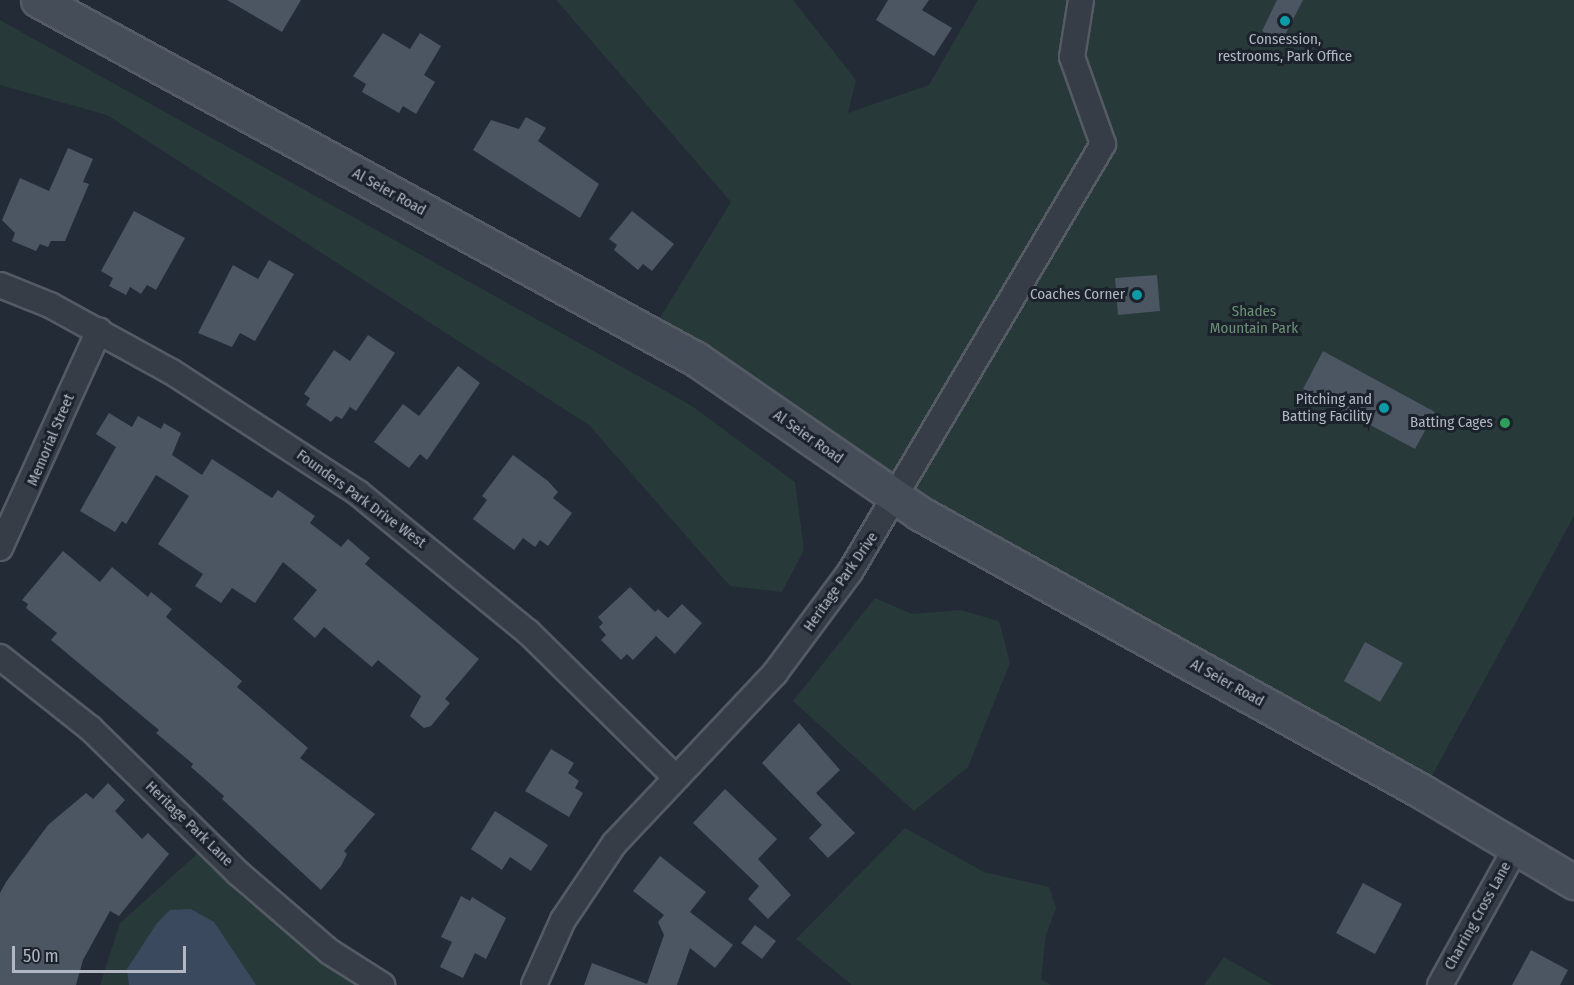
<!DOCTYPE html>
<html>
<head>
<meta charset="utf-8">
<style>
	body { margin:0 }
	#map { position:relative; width:1574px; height:985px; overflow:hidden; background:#232b36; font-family:"Fira Sans Condensed",sans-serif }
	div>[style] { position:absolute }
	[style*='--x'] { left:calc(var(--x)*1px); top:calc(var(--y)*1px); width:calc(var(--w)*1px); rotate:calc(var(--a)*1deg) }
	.green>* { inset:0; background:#283939 }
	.water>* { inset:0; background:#3a495e }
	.building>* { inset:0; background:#4c5562 }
	.roads { filter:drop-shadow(2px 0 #545b65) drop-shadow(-2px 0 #545b65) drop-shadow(0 2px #545b65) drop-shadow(0 -2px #545b65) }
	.street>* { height:24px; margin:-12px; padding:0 12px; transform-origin:12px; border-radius:12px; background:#363d47 }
	.secondary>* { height:33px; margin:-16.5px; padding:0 16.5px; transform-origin:16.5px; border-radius:16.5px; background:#454d59 }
	.dots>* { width:16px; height:16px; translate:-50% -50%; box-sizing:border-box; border:3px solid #1c222c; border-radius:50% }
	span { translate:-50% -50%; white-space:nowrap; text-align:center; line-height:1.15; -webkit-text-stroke:6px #1c222c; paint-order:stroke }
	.poi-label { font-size:15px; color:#b1b8c3 }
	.right { translate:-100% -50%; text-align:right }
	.street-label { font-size:15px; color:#b1b8c3 }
	.park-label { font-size:15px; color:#6b9174 }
	.scale { position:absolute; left:12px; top:946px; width:174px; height:27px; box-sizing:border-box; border:3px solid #b1b8c3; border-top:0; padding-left:8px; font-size:18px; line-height:21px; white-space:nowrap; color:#b1b8c3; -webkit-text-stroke:4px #1c222c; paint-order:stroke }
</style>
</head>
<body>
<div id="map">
	<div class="green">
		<i style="clip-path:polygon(556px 0,793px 0,856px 80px,848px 113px,929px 85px,978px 0,1574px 0,1574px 516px,1423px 792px,696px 359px,655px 326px,731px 202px)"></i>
		<i style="clip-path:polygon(0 20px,692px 406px,795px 482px,804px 550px,782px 592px,730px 586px,589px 425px,107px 115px,0 85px)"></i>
		<i style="clip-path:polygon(875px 598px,912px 614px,960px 610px,999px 621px,1010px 663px,968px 767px,914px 811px,793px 701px)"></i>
		<i style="clip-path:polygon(905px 828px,984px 872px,1049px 887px,1056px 908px,1046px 935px,1041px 979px,1051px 985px,852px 985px,796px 939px)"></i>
		<i style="clip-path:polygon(197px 854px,249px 903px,360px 985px,100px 985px,120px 923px)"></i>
		<i style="clip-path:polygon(1224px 957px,1273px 985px,1204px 985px)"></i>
	</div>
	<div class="water">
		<i style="clip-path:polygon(191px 909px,214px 922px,256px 985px,129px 985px,127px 969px,157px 923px,170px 910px)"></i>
	</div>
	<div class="building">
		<i style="clip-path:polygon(227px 0,301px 0,282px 32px)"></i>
		<i style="clip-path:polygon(888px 0,929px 0,922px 10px,952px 28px,934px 56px,876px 20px)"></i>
		<i style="clip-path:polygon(1277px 0,1303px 0,1282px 41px,1262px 31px)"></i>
		<i style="clip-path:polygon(383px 33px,410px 49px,420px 33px,441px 46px,424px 75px,435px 82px,416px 114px,403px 106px,399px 113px,362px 92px,366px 84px,353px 76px)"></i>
		<i style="clip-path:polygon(526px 117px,546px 128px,538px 141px,599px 184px,580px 218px,473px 150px,491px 120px,519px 129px)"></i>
		<i style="clip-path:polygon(68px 148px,93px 159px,83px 182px,89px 184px,65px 241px,51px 241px,48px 247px,40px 244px,36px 251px,12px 241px,15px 233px,2px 220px,20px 178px,49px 191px)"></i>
		<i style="clip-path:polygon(134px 211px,185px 238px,156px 290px,147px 285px,141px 294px,130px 287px,126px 295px,109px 286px,113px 278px,101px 271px)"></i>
		<i style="clip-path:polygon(632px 211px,674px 244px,652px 271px,643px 264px,638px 270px,614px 250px,617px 245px,609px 239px)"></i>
		<i style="clip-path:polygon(269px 260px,294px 274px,255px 341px,240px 333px,232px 347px,198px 333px,233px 265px,258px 279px)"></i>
		<i style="clip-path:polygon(1157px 275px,1160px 311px,1118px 315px,1115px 278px)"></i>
		<i style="clip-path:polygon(368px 335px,395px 353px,356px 411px,350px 407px,342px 419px,336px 416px,331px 422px,306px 405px,310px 398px,304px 394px,334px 350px,350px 361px)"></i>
		<i style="clip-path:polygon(1323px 351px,1435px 412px,1415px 449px,1303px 389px)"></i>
		<i style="clip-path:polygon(458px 366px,480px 383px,427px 460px,420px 454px,409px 468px,374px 442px,403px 404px,419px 416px)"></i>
		<i style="clip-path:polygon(109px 413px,132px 427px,138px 416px,161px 429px,164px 423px,181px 433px,172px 455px,202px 475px,212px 459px,272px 498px,278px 490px,315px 516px,310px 523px,341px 547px,348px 539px,370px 558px,365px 564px,479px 659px,445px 699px,450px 703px,431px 726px,424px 728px,410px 716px,421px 696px,378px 660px,372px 667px,324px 627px,315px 638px,293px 619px,317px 590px,283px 562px,255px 603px,232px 588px,221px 603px,195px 586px,203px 574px,158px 544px,189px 496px,156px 475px,126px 524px,122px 521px,115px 532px,80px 511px,116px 447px,96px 434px)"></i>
		<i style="clip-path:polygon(513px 455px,548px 481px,558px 492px,553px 498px,572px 513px,548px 546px,540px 540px,535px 547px,523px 538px,514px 550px,473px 519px,487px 500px,482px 496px)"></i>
		<i style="clip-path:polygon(63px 551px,100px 582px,112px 567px,148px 597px,151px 592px,172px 609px,166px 617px,242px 681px,237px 687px,308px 748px,300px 758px,375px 814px,344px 851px,347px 854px,341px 866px,321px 890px,222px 799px,224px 796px,191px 767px,193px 764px,156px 733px,159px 730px,51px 640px,57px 633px,26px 608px,28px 604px,22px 600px)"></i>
		<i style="clip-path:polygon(630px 587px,655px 612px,658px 609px,668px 618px,682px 604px,702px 623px,675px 654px,656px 636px,633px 660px,627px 654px,621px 660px,601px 640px,606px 635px,599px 627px,603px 623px,598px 617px)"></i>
		<i style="clip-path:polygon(1365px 642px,1403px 663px,1380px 702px,1344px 681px)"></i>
		<i style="clip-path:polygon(799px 723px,840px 770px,816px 793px,855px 833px,828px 858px,809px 838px,822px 825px,762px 763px)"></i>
		<i style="clip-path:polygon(551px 749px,574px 763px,568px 773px,579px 781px,575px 788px,583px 793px,569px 817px,525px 791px)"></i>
		<i style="clip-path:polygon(108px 783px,125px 800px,115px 811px,142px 839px,148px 833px,169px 854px,119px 916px,110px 911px,83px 960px,76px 985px,0 985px,0 893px,6px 882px,48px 825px,86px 793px,93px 799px)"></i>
		<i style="clip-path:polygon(725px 789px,777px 839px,758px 859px,791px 895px,768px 919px,748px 899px,759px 886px,693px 823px)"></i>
		<i style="clip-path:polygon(495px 811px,548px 845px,531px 871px,510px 857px,502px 870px,471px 849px)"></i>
		<i style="clip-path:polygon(660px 856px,706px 892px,690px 912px,733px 945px,715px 968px,690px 948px,677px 985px,584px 985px,592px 963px,647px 984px,664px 935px,658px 922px,664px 915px,633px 891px)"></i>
		<i style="clip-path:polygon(1363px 883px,1402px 904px,1375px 954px,1336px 933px)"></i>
		<i style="clip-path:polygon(461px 896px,470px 901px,472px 897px,506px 918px,486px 959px,475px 953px,463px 978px,440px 967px,452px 942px,441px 937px)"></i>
		<i style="clip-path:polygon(755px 925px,776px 941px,762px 959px,741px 943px)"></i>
		<i style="clip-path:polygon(1531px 950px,1568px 970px,1560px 985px,1512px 985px)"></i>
	</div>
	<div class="roads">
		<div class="street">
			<i style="--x:0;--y:285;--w:54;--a:21.8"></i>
			<i style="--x:50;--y:305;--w:139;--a:28.8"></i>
			<i style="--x:172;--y:372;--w:222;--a:33"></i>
			<i style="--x:358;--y:493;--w:220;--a:39.3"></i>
			<i style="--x:528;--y:632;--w:206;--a:44.6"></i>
			<i style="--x:0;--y:548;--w:239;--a:-65.5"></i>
			<i style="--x:0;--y:657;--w:115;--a:38.3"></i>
			<i style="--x:90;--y:728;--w:207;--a:44.4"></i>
			<i style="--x:238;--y:873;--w:121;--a:40.7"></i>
			<i style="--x:330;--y:952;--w:62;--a:32.4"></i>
			<i style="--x:534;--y:985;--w:71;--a:-66"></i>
			<i style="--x:563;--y:920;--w:92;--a:-56.1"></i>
			<i style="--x:614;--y:844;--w:235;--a:-46.7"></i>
			<i style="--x:775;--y:673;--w:126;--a:-53.4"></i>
			<i style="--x:850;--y:572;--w:497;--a:-59.4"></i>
			<i style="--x:1103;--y:144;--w:92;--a:-109.6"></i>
			<i style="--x:1072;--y:57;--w:58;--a:-81"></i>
			<i style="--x:1440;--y:985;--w:157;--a:-61"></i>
		</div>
		<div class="secondary">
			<i style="--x:38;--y:0;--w:750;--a:28.62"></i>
			<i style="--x:696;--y:359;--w:271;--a:34.6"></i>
			<i style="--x:919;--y:513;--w:576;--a:28.97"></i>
			<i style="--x:1423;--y:792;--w:176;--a:30.8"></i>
		</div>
	</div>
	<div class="dots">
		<i style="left:1285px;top:21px;background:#0f9aa8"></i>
		<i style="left:1137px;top:295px;background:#0f9aa8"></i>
		<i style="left:1384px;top:408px;background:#0f9aa8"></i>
		<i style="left:1505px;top:423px;background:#2e9e5b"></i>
	</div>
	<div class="poi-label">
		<span style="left:1285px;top:48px">Consession,<br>restrooms, Park Office</span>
		<span class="right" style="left:1125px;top:295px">Coaches Corner</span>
		<span class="right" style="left:1372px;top:408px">Pitching and<br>Batting Facility</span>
		<span class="right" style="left:1493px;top:423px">Batting Cages</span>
	</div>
	<div class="street-label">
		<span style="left:389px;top:192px;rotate:29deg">Al Seier Road</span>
		<span style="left:808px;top:437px;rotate:35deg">Al Seier Road</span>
		<span style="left:51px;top:440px;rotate:-67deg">Memorial Street</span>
		<span style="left:361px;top:499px;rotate:36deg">Founders Park Drive West</span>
		<span style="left:841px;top:582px;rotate:-55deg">Heritage Park Drive</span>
		<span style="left:1227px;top:683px;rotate:29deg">Al Seier Road</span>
		<span style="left:189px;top:824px;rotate:44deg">Heritage Park Lane</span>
		<span style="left:1478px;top:916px;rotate:-61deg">Charring Cross Lane</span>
	</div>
	<div class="park-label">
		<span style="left:1254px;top:320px">Shades<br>Mountain Park</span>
	</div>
	<div class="scale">50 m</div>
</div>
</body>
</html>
